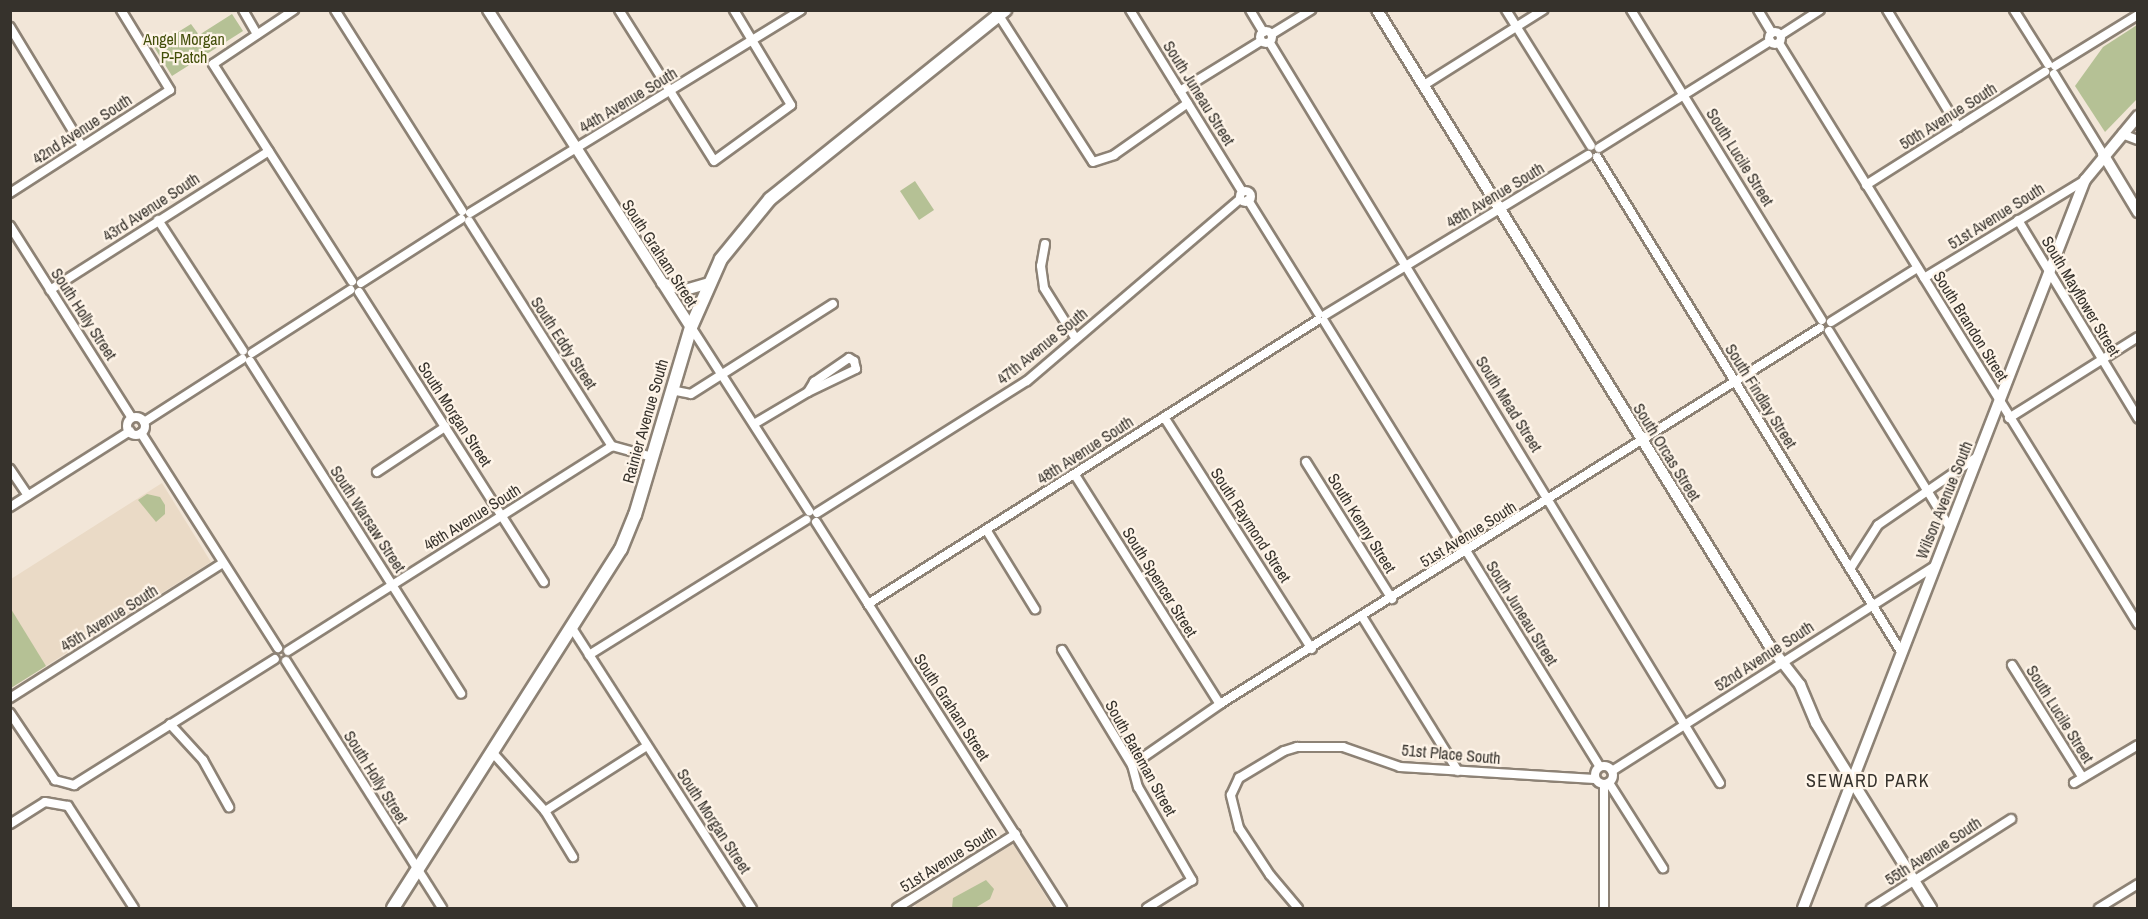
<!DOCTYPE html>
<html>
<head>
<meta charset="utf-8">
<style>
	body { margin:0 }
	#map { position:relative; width:2148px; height:919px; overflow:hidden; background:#f2e6d8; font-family:"Archivo Narrow",sans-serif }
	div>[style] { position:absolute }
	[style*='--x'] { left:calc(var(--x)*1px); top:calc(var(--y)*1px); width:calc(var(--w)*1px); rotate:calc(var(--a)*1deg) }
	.built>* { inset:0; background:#eadac6 }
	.green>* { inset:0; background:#b5c195 }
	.roads { filter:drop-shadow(2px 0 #8d8275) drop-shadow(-2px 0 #8d8275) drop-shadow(0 2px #8d8275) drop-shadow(0 -2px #8d8275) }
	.street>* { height:8px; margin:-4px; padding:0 4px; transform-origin:4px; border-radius:4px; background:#fff }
	.street>.ring { margin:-4px; padding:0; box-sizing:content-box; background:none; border:8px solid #fff; border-radius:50% }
	.secondary>* { height:10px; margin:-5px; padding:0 5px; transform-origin:5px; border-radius:5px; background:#fff }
	.primary>* { height:12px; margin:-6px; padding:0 6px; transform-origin:6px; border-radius:6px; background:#fff }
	span { translate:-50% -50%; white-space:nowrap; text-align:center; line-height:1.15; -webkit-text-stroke:4.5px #fef4e8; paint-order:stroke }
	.park-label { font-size:16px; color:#434f0a }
	.street-label { font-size:16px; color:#36322c }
	.neighbourhood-label { font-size:18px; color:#36322c; letter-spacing:1.5px }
	.frame { position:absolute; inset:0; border:12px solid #36322c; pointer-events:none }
</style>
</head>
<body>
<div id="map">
	<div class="built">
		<i style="clip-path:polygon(162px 483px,211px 562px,11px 688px,11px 579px)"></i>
		<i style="clip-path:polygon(1013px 844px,1053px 908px,917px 908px,915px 905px)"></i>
	</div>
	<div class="green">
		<i style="clip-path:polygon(232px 14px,243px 31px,172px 76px,154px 47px,191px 24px,199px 35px)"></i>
		<i style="clip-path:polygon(2137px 25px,2137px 99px,2105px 132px,2075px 86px,2103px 47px)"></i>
		<i style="clip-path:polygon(915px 181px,934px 210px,919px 220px,900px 191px)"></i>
		<i style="clip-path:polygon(147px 494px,160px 497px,165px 505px,165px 514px,156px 522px,138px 500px)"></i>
		<i style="clip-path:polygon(11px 609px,46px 666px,11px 688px,10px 688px)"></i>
		<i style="clip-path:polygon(986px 880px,994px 889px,990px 899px,975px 908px,952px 908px,953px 898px)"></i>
	</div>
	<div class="roads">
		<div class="street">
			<i style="--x:243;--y:10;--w:28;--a:60"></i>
			<i style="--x:294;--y:10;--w:97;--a:146.3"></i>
			<i style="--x:213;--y:64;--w:258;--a:57.4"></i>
			<i style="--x:335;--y:10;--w:238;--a:57.7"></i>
			<i style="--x:619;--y:10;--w:178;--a:57.8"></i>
			<i style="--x:714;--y:161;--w:95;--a:-36"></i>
			<i style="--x:791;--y:105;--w:111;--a:-121"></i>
			<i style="--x:1130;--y:10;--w:213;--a:58.3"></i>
			<i style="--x:1250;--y:10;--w:26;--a:59"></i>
			<i style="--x:1506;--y:10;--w:160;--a:58"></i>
			<i style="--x:1631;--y:10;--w:364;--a:58.4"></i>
			<i style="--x:1758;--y:10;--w:27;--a:59"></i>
			<i style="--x:1887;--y:10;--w:137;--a:58.7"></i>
			<i style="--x:2014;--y:10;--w:64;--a:57.8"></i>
			<i style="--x:996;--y:11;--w:179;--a:57.3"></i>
			<i style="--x:1093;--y:162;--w:22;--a:-18"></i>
			<i style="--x:1114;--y:155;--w:90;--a:-35.1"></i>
			<i style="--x:10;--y:27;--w:139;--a:58.8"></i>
			<i class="ring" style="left:1260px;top:31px;width:4px;height:4px"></i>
			<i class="ring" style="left:1769px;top:32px;width:4px;height:4px"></i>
			<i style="--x:1272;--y:34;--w:46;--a:-31.6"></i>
			<i style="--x:1781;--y:35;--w:46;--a:-32.7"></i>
			<i style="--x:1270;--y:43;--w:866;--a:58.7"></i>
			<i style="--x:1779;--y:43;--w:683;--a:58.29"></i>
			<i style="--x:2055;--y:66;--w:97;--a:-31.6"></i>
			<i style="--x:2054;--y:74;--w:94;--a:58.5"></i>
			<i style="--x:1424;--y:85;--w:141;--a:-32.2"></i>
			<i style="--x:1180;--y:91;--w:95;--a:-31.7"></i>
			<i style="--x:2122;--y:134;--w:17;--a:21"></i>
			<i style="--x:1599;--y:148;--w:202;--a:-32"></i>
			<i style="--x:1597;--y:157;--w:579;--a:58.42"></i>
			<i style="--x:1866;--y:185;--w:212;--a:-32.3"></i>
			<i class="ring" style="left:1239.5px;top:190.5px;width:3px;height:3px"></i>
			<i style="--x:10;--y:193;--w:190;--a:-32.8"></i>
			<i style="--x:170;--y:90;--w:94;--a:-121.5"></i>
			<i style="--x:1248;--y:200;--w:134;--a:58.1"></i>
			<i style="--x:470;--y:213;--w:388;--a:-31.5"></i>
			<i style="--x:158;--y:220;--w:156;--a:57"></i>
			<i style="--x:2018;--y:220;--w:232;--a:58.8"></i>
			<i style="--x:469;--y:221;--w:267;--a:57.6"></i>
			<i style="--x:612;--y:446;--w:41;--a:15.4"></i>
			<i style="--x:10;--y:226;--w:227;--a:57.6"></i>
			<i style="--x:1045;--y:244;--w:22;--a:100"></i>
			<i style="--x:1041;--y:266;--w:22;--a:82"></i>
			<i style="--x:1044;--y:288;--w:60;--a:57.9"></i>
			<i style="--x:1924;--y:278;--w:188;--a:-31.3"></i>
			<i style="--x:361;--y:283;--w:119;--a:-32.6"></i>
			<i style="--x:50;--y:290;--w:259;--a:-32.4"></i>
			<i style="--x:359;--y:292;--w:344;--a:57.5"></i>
			<i style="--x:1325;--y:315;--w:308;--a:-31.3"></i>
			<i style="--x:1324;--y:321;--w:524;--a:58.25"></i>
			<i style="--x:1831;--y:322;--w:102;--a:-32.1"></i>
			<i style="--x:691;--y:327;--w:219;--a:57.3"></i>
			<i style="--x:1829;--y:331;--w:231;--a:58.4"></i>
			<i style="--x:252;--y:353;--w:117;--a:-32.7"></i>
			<i style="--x:250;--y:361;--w:394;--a:57.6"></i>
			<i style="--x:671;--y:390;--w:20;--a:11"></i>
			<i style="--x:691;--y:394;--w:168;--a:-32.4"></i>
			<i style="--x:1164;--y:417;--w:275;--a:57.5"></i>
			<i class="ring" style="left:127px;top:417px;width:10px;height:10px"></i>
			<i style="--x:2009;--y:418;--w:152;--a:-32.1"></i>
			<i style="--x:144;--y:422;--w:117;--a:-32.7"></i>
			<i style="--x:754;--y:424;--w:63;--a:-30.7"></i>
			<i style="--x:808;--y:392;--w:12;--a:-59"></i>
			<i style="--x:814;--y:382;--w:42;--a:-34.4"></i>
			<i style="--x:849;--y:358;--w:6;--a:31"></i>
			<i style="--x:854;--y:361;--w:8;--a:76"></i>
			<i style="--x:856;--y:369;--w:53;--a:154.4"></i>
			<i style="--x:141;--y:433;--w:255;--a:57.5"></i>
			<i style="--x:1306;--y:462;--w:162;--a:57.9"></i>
			<i style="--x:10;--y:469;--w:32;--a:56"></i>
			<i style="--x:377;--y:472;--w:82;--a:-33.5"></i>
			<i style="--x:1075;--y:475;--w:271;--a:57.7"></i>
			<i style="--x:10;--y:507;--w:142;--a:-32.3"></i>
			<i style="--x:817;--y:513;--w:248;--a:-32.2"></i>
			<i style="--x:1027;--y:381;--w:280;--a:-40.5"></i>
			<i style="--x:816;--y:522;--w:458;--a:57.5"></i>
			<i style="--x:987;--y:531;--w:92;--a:58.4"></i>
			<i style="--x:1850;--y:569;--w:52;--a:-57.5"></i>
			<i style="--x:1878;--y:525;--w:120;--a:-34.5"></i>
			<i style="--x:868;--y:604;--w:532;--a:-32.26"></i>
			<i style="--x:1363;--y:618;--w:180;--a:58.2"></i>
			<i style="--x:572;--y:628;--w:333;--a:57.3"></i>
			<i style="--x:1062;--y:650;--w:135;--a:58.7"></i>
			<i style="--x:1132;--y:765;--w:23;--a:75"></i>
			<i style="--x:1138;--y:787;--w:108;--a:59.9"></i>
			<i style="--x:1192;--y:880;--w:53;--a:148.1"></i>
			<i style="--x:288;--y:651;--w:383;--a:-32.3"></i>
			<i style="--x:589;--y:655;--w:256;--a:-31.9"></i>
			<i style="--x:286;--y:661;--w:292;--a:57.7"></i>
			<i style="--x:2012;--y:665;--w:133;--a:57.9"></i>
			<i style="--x:10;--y:698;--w:252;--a:-32.4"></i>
			<i style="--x:10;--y:713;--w:81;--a:56.1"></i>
			<i style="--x:55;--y:780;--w:20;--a:15"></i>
			<i style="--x:74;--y:785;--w:237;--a:-32.1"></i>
			<i style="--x:170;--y:724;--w:49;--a:47.5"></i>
			<i style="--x:203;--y:760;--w:54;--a:61"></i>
			<i style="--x:493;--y:753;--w:78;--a:48.1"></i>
			<i style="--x:545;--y:811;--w:54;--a:58.7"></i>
			<i style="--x:1132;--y:765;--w:107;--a:-34.7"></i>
			<i style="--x:1220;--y:704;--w:708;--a:-32.07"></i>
			<i class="ring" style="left:1595px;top:766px;width:10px;height:10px"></i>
			<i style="--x:1612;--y:771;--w:381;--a:-32.4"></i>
			<i style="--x:1609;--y:783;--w:101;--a:57.6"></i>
			<i style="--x:2074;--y:783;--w:74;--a:-30.7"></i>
			<i style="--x:545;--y:811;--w:121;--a:-32.5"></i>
			<i style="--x:10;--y:824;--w:41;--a:-32.2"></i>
			<i style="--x:45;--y:802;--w:23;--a:10"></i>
			<i style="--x:68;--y:806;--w:121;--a:57.1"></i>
			<i style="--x:897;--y:908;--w:140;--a:-31.9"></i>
			<i style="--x:1298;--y:908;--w:43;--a:-130.3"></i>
			<i style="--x:1270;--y:875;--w:56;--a:-123.4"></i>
			<i style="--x:1239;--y:828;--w:34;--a:-104"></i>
			<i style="--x:1231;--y:795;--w:19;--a:-65"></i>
			<i style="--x:1239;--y:778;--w:52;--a:-31"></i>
			<i style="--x:1284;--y:751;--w:14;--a:-17"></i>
			<i style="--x:1297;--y:747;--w:46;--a:0"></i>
			<i style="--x:1343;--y:747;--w:60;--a:19.3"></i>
			<i style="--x:1400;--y:767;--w:195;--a:3.5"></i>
			<i style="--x:1604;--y:908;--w:123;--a:-90"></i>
			<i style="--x:1871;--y:908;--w:166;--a:-32.4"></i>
			<i style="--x:2099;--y:908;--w:46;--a:-31.6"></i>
		</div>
		<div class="secondary">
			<i style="--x:488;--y:10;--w:376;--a:57.4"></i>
			<i style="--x:1377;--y:10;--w:746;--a:58.31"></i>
			<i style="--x:1769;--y:645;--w:51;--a:52.2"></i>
			<i style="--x:1800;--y:685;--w:41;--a:67.2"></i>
			<i style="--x:1816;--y:723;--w:218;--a:58.1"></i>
			<i style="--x:2103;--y:154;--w:68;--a:58.9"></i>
			<i style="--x:662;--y:283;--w:24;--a:17"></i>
			<i style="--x:685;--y:290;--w:25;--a:-16"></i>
			<i style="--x:1803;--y:908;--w:781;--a:-68.83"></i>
			<i style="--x:2085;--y:180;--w:83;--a:-50.4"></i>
		</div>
		<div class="primary">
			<i style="--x:393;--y:908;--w:425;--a:-57.6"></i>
			<i style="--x:621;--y:549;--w:37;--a:-68"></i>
			<i style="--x:635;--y:515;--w:196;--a:-73.4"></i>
			<i style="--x:691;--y:327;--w:74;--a:-66.2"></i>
			<i style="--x:721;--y:259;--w:77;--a:-50.8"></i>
			<i style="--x:770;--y:199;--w:302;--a:-38.8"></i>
		</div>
	</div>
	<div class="park-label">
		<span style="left:184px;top:48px">Angel Morgan<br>P-Patch</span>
	</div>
	<div class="street-label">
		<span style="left:1199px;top:93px;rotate:58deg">South Juneau Street</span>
		<span style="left:628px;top:100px;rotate:-31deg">44th Avenue South</span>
		<span style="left:1948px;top:116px;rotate:-32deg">50th Avenue South</span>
		<span style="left:82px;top:129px;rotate:-33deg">42nd Avenue South</span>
		<span style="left:1740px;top:157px;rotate:58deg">South Lucile Street</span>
		<span style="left:1495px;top:195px;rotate:-31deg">48th Avenue South</span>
		<span style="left:151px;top:207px;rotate:-33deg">43rd Avenue South</span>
		<span style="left:1996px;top:216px;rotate:-32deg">51st Avenue South</span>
		<span style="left:660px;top:253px;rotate:57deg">South Graham Street</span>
		<span style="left:2081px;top:296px;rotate:59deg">South Mayflower Street</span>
		<span style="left:84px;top:314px;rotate:57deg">South Holly Street</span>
		<span style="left:1971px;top:326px;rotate:58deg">South Brandon Street</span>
		<span style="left:564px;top:343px;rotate:57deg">South Eddy Street</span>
		<span style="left:1042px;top:346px;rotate:-39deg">47th Avenue South</span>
		<span style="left:1761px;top:396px;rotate:58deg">South Findlay Street</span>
		<span style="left:1509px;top:404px;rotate:58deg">South Mead Street</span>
		<span style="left:455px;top:414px;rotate:57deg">South Morgan Street</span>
		<span style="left:645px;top:421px;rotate:-74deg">Rainier Avenue South</span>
		<span style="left:1085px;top:450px;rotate:-33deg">48th Avenue South</span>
		<span style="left:1667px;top:452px;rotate:58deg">South Orcas Street</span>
		<span style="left:1944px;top:500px;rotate:-68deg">Wilson Avenue South</span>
		<span style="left:472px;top:517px;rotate:-32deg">46th Avenue South</span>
		<span style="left:368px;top:519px;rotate:57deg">South Warsaw Street</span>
		<span style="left:1362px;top:523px;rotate:58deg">South Kenny Street</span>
		<span style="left:1251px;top:525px;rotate:57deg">South Raymond Street</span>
		<span style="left:1468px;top:534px;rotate:-32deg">51st Avenue South</span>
		<span style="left:1160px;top:582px;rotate:58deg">South Spencer Street</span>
		<span style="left:1522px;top:613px;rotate:58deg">South Juneau Street</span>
		<span style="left:109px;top:618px;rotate:-32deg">45th Avenue South</span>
		<span style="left:1764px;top:656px;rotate:-33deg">52nd Avenue South</span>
		<span style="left:952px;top:707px;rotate:57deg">South Graham Street</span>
		<span style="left:2060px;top:714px;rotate:58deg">South Lucile Street</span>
		<span style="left:1451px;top:754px;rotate:5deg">51st Place South</span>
		<span style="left:1141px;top:758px;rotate:61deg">South Bateman Street</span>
		<span style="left:376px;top:777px;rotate:58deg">South Holly Street</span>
		<span style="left:714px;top:821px;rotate:57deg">South Morgan Street</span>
		<span style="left:1933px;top:851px;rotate:-33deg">55th Avenue South</span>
		<span style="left:948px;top:859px;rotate:-32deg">51st Avenue South</span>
	</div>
	<div class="neighbourhood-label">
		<span style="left:1868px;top:781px">SEWARD PARK</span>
	</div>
	<div class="frame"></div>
</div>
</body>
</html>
